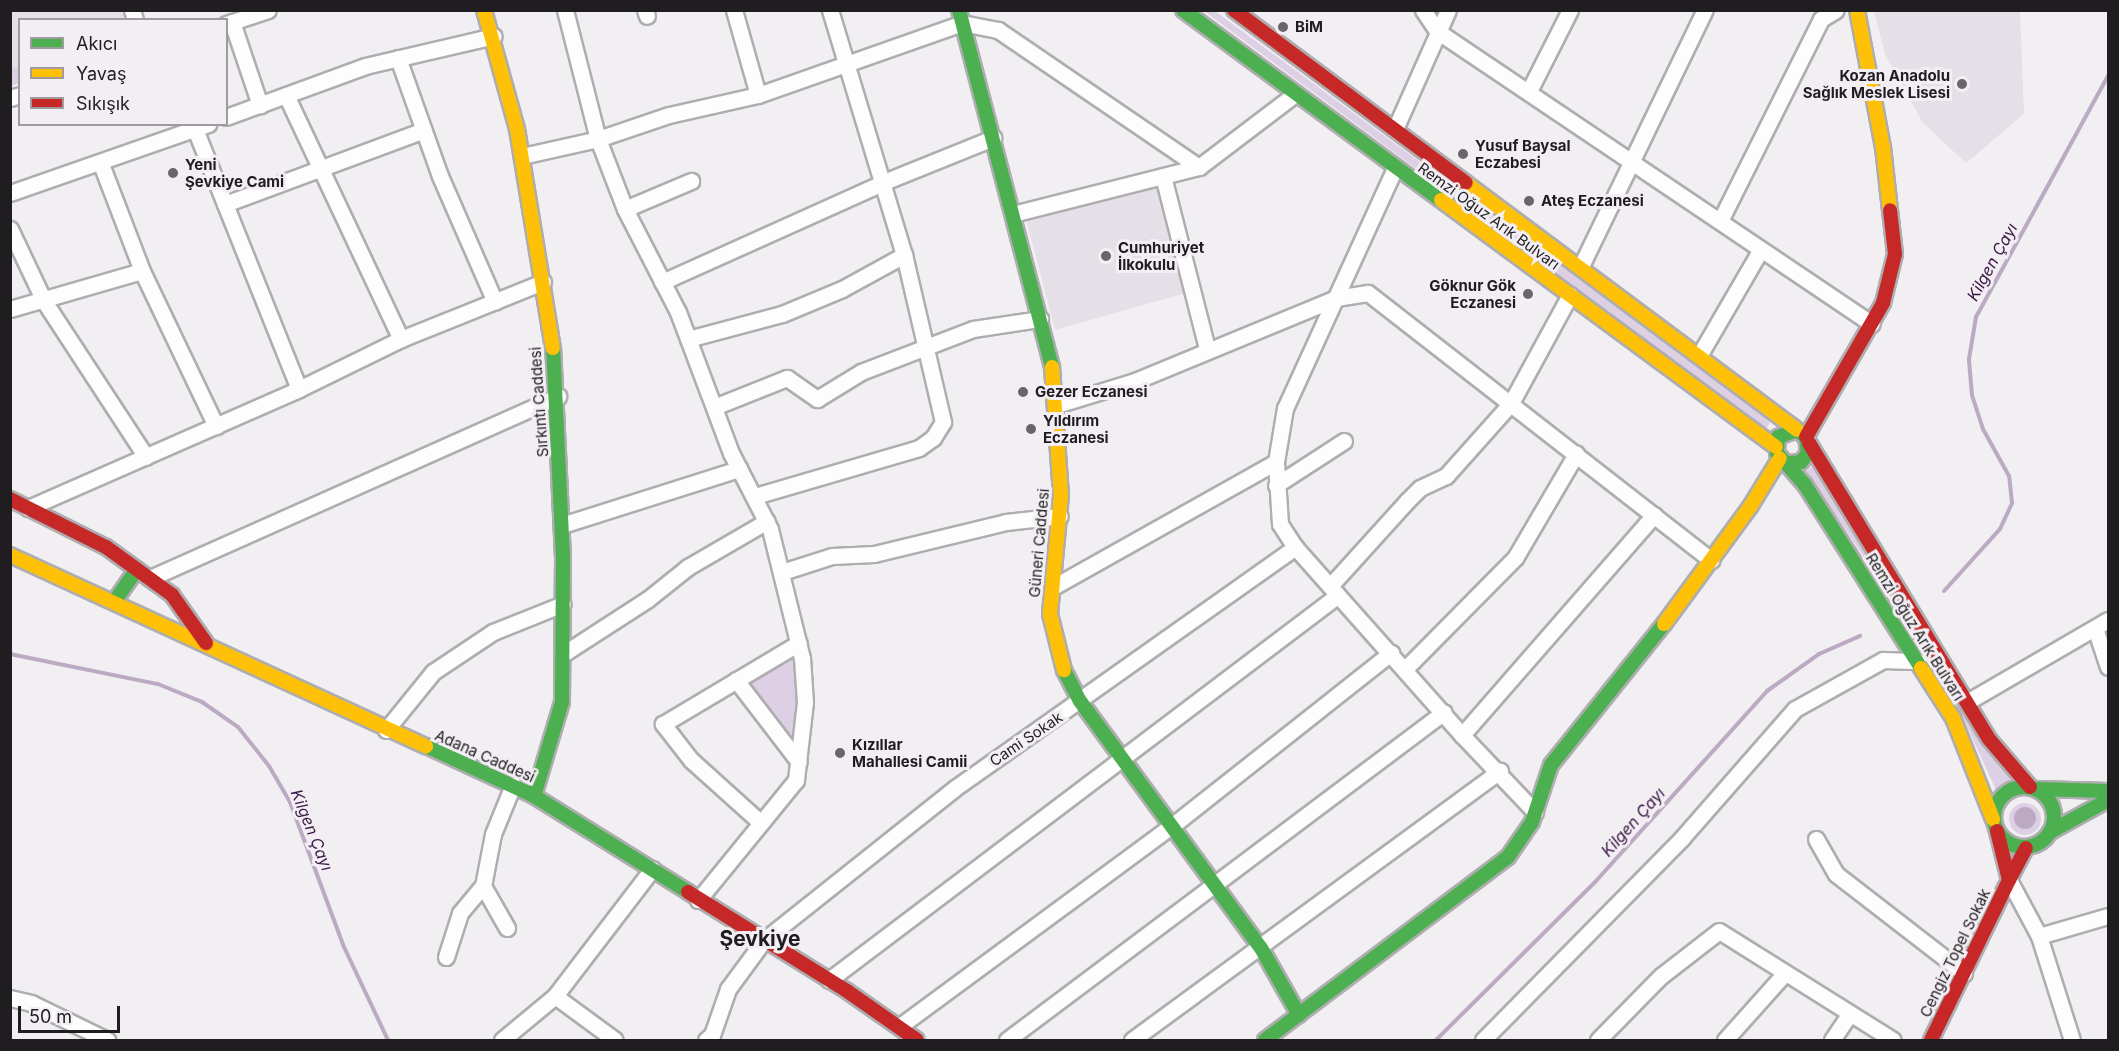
<!DOCTYPE html>
<html>
<head>
<meta charset="utf-8">
<style>
	body { margin:0 }
	#map { position:relative; width:2119px; height:1051px; overflow:hidden; background:#f1eff2; font-family:Inter,sans-serif }
	div>[style] { position:absolute }
	[style*='--x'] { left:calc(var(--x)*1px); top:calc(var(--y)*1px); width:calc(var(--w)*1px); rotate:calc(var(--a)*1deg) }
	.built>* { inset:0; background:#e5e0e7 }
	.green>* { inset:0; background:#ded0e4 }
	.round { border-radius:50% }
	.water>* { inset:0; background:#bcaac3 }
	.stream>* { height:4px; margin:-2px; padding:0 2px; transform-origin:2px; border-radius:2px; background:#bcaac3 }
	.roads { filter:drop-shadow(2px 0 #aeadaf) drop-shadow(-2px 0 #aeadaf) drop-shadow(0 2px #aeadaf) drop-shadow(0 -2px #aeadaf) }
	.street>* { height:15px; margin:-7.5px; padding:0 7.5px; transform-origin:7.5px; border-radius:7.5px; background:#fdfdfd }
	.fast>* { height:14px; margin:-7px; padding:0 7px; transform-origin:7px; border-radius:7px; background:#4caf50 }
	.fast>.ring { margin:-7px; padding:0; box-sizing:content-box; background:none; border:14px solid #4caf50; border-radius:50% }
	.slow>* { height:14px; margin:-7px; padding:0 7px; transform-origin:7px; border-radius:7px; background:#ffc107 }
	.jam>* { height:14px; margin:-7px; padding:0 7px; transform-origin:7px; border-radius:7px; background:#c62828 }
	.dots>* { width:16px; height:16px; translate:-50% -50%; box-sizing:border-box; border:3px solid #f2eef3; border-radius:50% }
	span { translate:-50% -50%; white-space:nowrap; text-align:center; line-height:1.15; -webkit-text-stroke:6px #f2eef3; paint-order:stroke }
	.poi-label { font-size:15px; color:#1f1d1f; font-weight:700 }
	.left { translate:0 -50%; text-align:left }
	.right { translate:-100% -50%; text-align:right }
	.street-label { font-size:15px; color:#1f1d1f }
	.water-label { font-size:16px; color:#3a1745; font-style:italic }
	.district-label { font-size:21px; color:#1f1d1f; font-weight:700 }
	.frame { position:absolute; inset:0; border:12px solid #1f1d1f; pointer-events:none }
	.legend { position:absolute; left:18px; top:18px; width:210px; height:108px; box-sizing:border-box; background:#f2eef3; border:2px solid #9e9a9e; margin:0; padding:8px 10px; list-style:none; font-size:18px; color:#1f1d1f }
	.legend li { display:flex; align-items:center; gap:12px; height:30px }
	.legend b { width:30px; border:2px solid #9e9a9e }
	.scale { position:absolute; left:18px; top:1006px; width:102px; height:27px; box-sizing:border-box; border:3px solid #1f1d1f; border-top:0; padding-left:8px; font-size:18px; line-height:21px; white-space:nowrap; color:#1f1d1f; -webkit-text-stroke:4px #f2eef3; paint-order:stroke }
</style>
</head>
<body>
<div id="map">
	<div class="built">
		<i style="clip-path:polygon(10px 11px,123px 11px,126px 19px,20px 20px,19px 83px,11px 86px)"></i>
		<i style="clip-path:polygon(1874px 11px,2020px 11px,2024px 114px,1966px 163px,1923px 123px,1885px 54px)"></i>
		<i style="clip-path:polygon(1157px 188px,1186px 293px,1055px 330px,1026px 219px)"></i>
	</div>
	<div class="green">
		<i style="clip-path:polygon(1204px 11px,1215px 11px,1771px 421px,1766px 429px)"></i>
		<i style="clip-path:polygon(19px 66px,19px 83px,11px 86px,11px 69px)"></i>
		<i style="clip-path:polygon(1814px 465px,1897px 600px,1894px 602px,1806px 471px)"></i>
		<i style="clip-path:polygon(792px 652px,800px 677px,794px 749px,745px 682px)"></i>
		<i style="clip-path:polygon(1961px 706px,2012px 781px,1996px 790px,1958px 707px)"></i>
		<i class="round" style="left:2009px;top:803px;width:32px;height:32px"></i>
	</div>
	<div class="water">
		<i class="round" style="left:2014px;top:807px;width:22px;height:22px"></i>
	</div>
	<div class="stream">
		<i style="--x:1944;--y:591;--w:84;--a:-47.9"></i>
		<i style="--x:2000;--y:529;--w:29;--a:-65"></i>
		<i style="--x:2012;--y:503;--w:27;--a:-96"></i>
		<i style="--x:2009;--y:476;--w:54;--a:-119"></i>
		<i style="--x:1983;--y:429;--w:36;--a:-108"></i>
		<i style="--x:1972;--y:395;--w:36;--a:-95"></i>
		<i style="--x:1969;--y:359;--w:43;--a:-80.5"></i>
		<i style="--x:1976;--y:317;--w:275;--a:-61.3"></i>
		<i style="--x:10;--y:654;--w:151;--a:11.5"></i>
		<i style="--x:158;--y:684;--w:48;--a:22.2"></i>
		<i style="--x:202;--y:702;--w:44;--a:34.8"></i>
		<i style="--x:238;--y:727;--w:50;--a:51.5"></i>
		<i style="--x:269;--y:766;--w:42;--a:59.7"></i>
		<i style="--x:290;--y:802;--w:155;--a:69.6"></i>
		<i style="--x:344;--y:947;--w:103;--a:64.7"></i>
		<i style="--x:1436;--y:1040;--w:226;--a:-44.8"></i>
		<i style="--x:1596;--y:881;--w:256;--a:-48"></i>
		<i style="--x:1767;--y:691;--w:64;--a:-35.4"></i>
		<i style="--x:1819;--y:654;--w:45;--a:-23.7"></i>
	</div>
	<div class="roads">
		<div class="street">
			<i style="--x:132;--y:10;--w:10;--a:73"></i>
			<i style="--x:565;--y:10;--w:133;--a:75.7"></i>
			<i style="--x:598;--y:139;--w:75;--a:68.9"></i>
			<i style="--x:625;--y:209;--w:116;--a:62.8"></i>
			<i style="--x:678;--y:312;--w:151;--a:69.4"></i>
			<i style="--x:731;--y:453;--w:85;--a:62.8"></i>
			<i style="--x:770;--y:529;--w:133;--a:76.1"></i>
			<i style="--x:802;--y:658;--w:44;--a:86.1"></i>
			<i style="--x:805;--y:702;--w:79;--a:96.6"></i>
			<i style="--x:796;--y:780;--w:155;--a:129.2"></i>
			<i style="--x:645;--y:10;--w:6;--a:72"></i>
			<i style="--x:734;--y:10;--w:88;--a:74.2"></i>
			<i style="--x:1423;--y:10;--w:25;--a:56"></i>
			<i style="--x:1437;--y:31;--w:524;--a:33.96"></i>
			<i style="--x:232;--y:22;--w:88;--a:71.4"></i>
			<i style="--x:226;--y:24;--w:44;--a:-18.4"></i>
			<i style="--x:398;--y:58;--w:125;--a:70.4"></i>
			<i style="--x:440;--y:176;--w:137;--a:66.4"></i>
			<i style="--x:1529;--y:91;--w:91;--a:-63.2"></i>
			<i style="--x:286;--y:95;--w:270;--a:64.8"></i>
			<i style="--x:10;--y:98;--w:10;--a:-17"></i>
			<i style="--x:226;--y:117;--w:148;--a:-20.1"></i>
			<i style="--x:365;--y:66;--w:132;--a:-13.1"></i>
			<i style="--x:195;--y:129;--w:280;--a:68.2"></i>
			<i style="--x:1395;--y:129;--w:130;--a:-66"></i>
			<i style="--x:522;--y:156;--w:78;--a:-12.6"></i>
			<i style="--x:598;--y:139;--w:75;--a:-18.7"></i>
			<i style="--x:669;--y:115;--w:91;--a:-12.7"></i>
			<i style="--x:758;--y:95;--w:216;--a:-19.4"></i>
			<i style="--x:962;--y:23;--w:37;--a:11"></i>
			<i style="--x:998;--y:30;--w:243;--a:34.3"></i>
			<i style="--x:101;--y:164;--w:115;--a:69"></i>
			<i style="--x:142;--y:271;--w:172;--a:64.5"></i>
			<i style="--x:1395;--y:168;--w:264;--a:114.6"></i>
			<i style="--x:1285;--y:408;--w:55;--a:99.5"></i>
			<i style="--x:1276;--y:462;--w:62;--a:86.3"></i>
			<i style="--x:1280;--y:524;--w:27;--a:57"></i>
			<i style="--x:1295;--y:547;--w:251;--a:48.4"></i>
			<i style="--x:1462;--y:735;--w:106;--a:46.5"></i>
			<i style="--x:1163;--y:176;--w:179;--a:75.7"></i>
			<i style="--x:10;--y:193;--w:210;--a:-19.2"></i>
			<i style="--x:225;--y:204;--w:212;--a:-20.4"></i>
			<i style="--x:625;--y:209;--w:72;--a:-23"></i>
			<i style="--x:1013;--y:214;--w:192;--a:-14.2"></i>
			<i style="--x:1199;--y:167;--w:121;--a:-37.2"></i>
			<i style="--x:1720;--y:221;--w:226;--a:-63.4"></i>
			<i style="--x:1821;--y:19;--w:17;--a:-31"></i>
			<i style="--x:10;--y:229;--w:80;--a:64.7"></i>
			<i style="--x:44;--y:301;--w:186;--a:56.8"></i>
			<i style="--x:1581;--y:266;--w:284;--a:-64.2"></i>
			<i style="--x:662;--y:282;--w:243;--a:-24.2"></i>
			<i style="--x:884;--y:182;--w:118;--a:-22"></i>
			<i style="--x:10;--y:309;--w:137;--a:-16.1"></i>
			<i style="--x:688;--y:339;--w:97;--a:-14.9"></i>
			<i style="--x:782;--y:314;--w:65;--a:-22.6"></i>
			<i style="--x:842;--y:289;--w:71;--a:-28.7"></i>
			<i style="--x:1700;--y:354;--w:121;--a:-59.8"></i>
			<i style="--x:1057;--y:405;--w:82;--a:-17.1"></i>
			<i style="--x:1135;--y:381;--w:217;--a:-22.4"></i>
			<i style="--x:1336;--y:298;--w:32;--a:-9"></i>
			<i style="--x:1368;--y:293;--w:435;--a:37.9"></i>
			<i style="--x:714;--y:407;--w:79;--a:-21.7"></i>
			<i style="--x:787;--y:378;--w:37;--a:35"></i>
			<i style="--x:817;--y:399;--w:52;--a:-31.5"></i>
			<i style="--x:861;--y:372;--w:120;--a:-21"></i>
			<i style="--x:973;--y:329;--w:68;--a:-8.5"></i>
			<i style="--x:1276;--y:485;--w:81;--a:-32.9"></i>
			<i style="--x:755;--y:496;--w:171;--a:-16.3"></i>
			<i style="--x:919;--y:448;--w:17;--a:-36"></i>
			<i style="--x:933;--y:438;--w:19;--a:-58"></i>
			<i style="--x:943;--y:422;--w:171;--a:-103.1"></i>
			<i style="--x:904;--y:255;--w:256;--a:-106.8"></i>
			<i style="--x:28;--y:508;--w:296;--a:-23.7"></i>
			<i style="--x:299;--y:389;--w:114;--a:-26.1"></i>
			<i style="--x:401;--y:339;--w:153;--a:-21.9"></i>
			<i style="--x:562;--y:525;--w:186;--a:-17.6"></i>
			<i style="--x:782;--y:572;--w:52;--a:-17.7"></i>
			<i style="--x:832;--y:556;--w:42;--a:-2.7"></i>
			<i style="--x:874;--y:554;--w:136;--a:-13.6"></i>
			<i style="--x:1006;--y:522;--w:54;--a:-6.3"></i>
			<i style="--x:150;--y:578;--w:447;--a:-24"></i>
			<i style="--x:1330;--y:586;--w:115;--a:-47.8"></i>
			<i style="--x:1407;--y:501;--w:18;--a:-45"></i>
			<i style="--x:1420;--y:488;--w:29;--a:-25"></i>
			<i style="--x:1446;--y:476;--w:98;--a:-48.3"></i>
			<i style="--x:1511;--y:403;--w:123;--a:-61.4"></i>
			<i style="--x:1053;--y:587;--w:256;--a:-29.3"></i>
			<i style="--x:2095;--y:628;--w:41;--a:71.6"></i>
			<i style="--x:563;--y:654;--w:101;--a:-32.9"></i>
			<i style="--x:648;--y:599;--w:51;--a:-38.7"></i>
			<i style="--x:688;--y:567;--w:91;--a:-30.2"></i>
			<i style="--x:1405;--y:669;--w:156;--a:-45.3"></i>
			<i style="--x:1515;--y:558;--w:121;--a:-59.6"></i>
			<i style="--x:736;--y:680;--w:103;--a:52.5"></i>
			<i style="--x:1967;--y:702;--w:163;--a:-30.2"></i>
			<i style="--x:386;--y:730;--w:75;--a:-51"></i>
			<i style="--x:433;--y:672;--w:72;--a:-33.7"></i>
			<i style="--x:493;--y:632;--w:75;--a:-21.8"></i>
			<i style="--x:1462;--y:735;--w:292;--a:-48.9"></i>
			<i style="--x:761;--y:823;--w:94;--a:-138"></i>
			<i style="--x:691;--y:760;--w:46;--a:-127.9"></i>
			<i style="--x:663;--y:724;--w:158;--a:-30.8"></i>
			<i style="--x:1816;--y:839;--w:40;--a:60.3"></i>
			<i style="--x:1836;--y:874;--w:162;--a:37.7"></i>
			<i style="--x:2009;--y:880;--w:64;--a:61.8"></i>
			<i style="--x:2039;--y:936;--w:109;--a:72.4"></i>
			<i style="--x:507;--y:928;--w:48;--a:-119.7"></i>
			<i style="--x:483;--y:886;--w:53;--a:-79.1"></i>
			<i style="--x:493;--y:834;--w:53;--a:-67.8"></i>
			<i style="--x:2039;--y:936;--w:72;--a:-16.2"></i>
			<i style="--x:446;--y:957;--w:46;--a:-72.3"></i>
			<i style="--x:460;--y:913;--w:35;--a:-50"></i>
			<i style="--x:829;--y:980;--w:638;--a:-37.1"></i>
			<i style="--x:555;--y:996;--w:74;--a:36.3"></i>
			<i style="--x:10;--y:998;--w:22;--a:13"></i>
			<i style="--x:31;--y:1003;--w:85;--a:26"></i>
			<i style="--x:900;--y:1026;--w:339;--a:-36.4"></i>
			<i style="--x:1173;--y:825;--w:278;--a:-38.3"></i>
			<i style="--x:502;--y:1040;--w:69;--a:-39.7"></i>
			<i style="--x:555;--y:996;--w:160;--a:-52.6"></i>
			<i style="--x:706;--y:1040;--w:8;--a:-40"></i>
			<i style="--x:712;--y:1035;--w:49;--a:-70.8"></i>
			<i style="--x:728;--y:989;--w:61;--a:-53.7"></i>
			<i style="--x:764;--y:940;--w:244;--a:-38.5"></i>
			<i style="--x:955;--y:788;--w:417;--a:-35.3"></i>
			<i style="--x:1007;--y:1040;--w:546;--a:-36.89"></i>
			<i style="--x:1132;--y:1040;--w:456;--a:-36.2"></i>
			<i style="--x:1483;--y:1040;--w:284;--a:-45.4"></i>
			<i style="--x:1682;--y:838;--w:171;--a:-48.8"></i>
			<i style="--x:1795;--y:709;--w:101;--a:-29.1"></i>
			<i style="--x:1883;--y:660;--w:35;--a:2"></i>
			<i style="--x:1598;--y:1040;--w:90;--a:-45.5"></i>
			<i style="--x:1661;--y:976;--w:73;--a:-37.8"></i>
			<i style="--x:1719;--y:931;--w:205;--a:32.1"></i>
			<i style="--x:1725;--y:1040;--w:90;--a:-48.2"></i>
			<i style="--x:1832;--y:1040;--w:32;--a:-56"></i>
		</div>
		<div class="fast">
			<i style="--x:959;--y:10;--w:369;--a:75.4"></i>
			<i style="--x:1183;--y:10;--w:320;--a:36.4"></i>
			<i style="--x:1790;--y:463;--w:11;--a:-5"></i>
			<i style="--x:1801;--y:462;--w:11;--a:-52"></i>
			<i style="--x:1808;--y:453;--w:16;--a:-97"></i>
			<i style="--x:1806;--y:437;--w:11;--a:-142"></i>
			<i style="--x:1797;--y:430;--w:20;--a:160"></i>
			<i style="--x:1778;--y:437;--w:16;--a:94"></i>
			<i style="--x:1777;--y:453;--w:43;--a:48.8"></i>
			<i style="--x:1805;--y:485;--w:217;--a:57.6"></i>
			<i style="--x:114;--y:602;--w:40;--a:-55.1"></i>
			<i style="--x:1064;--y:670;--w:35;--a:63"></i>
			<i style="--x:1080;--y:701;--w:306;--a:53.8"></i>
			<i style="--x:1261;--y:948;--w:77;--a:60.4"></i>
			<i style="--x:426;--y:746;--w:119;--a:24.8"></i>
			<i style="--x:534;--y:796;--w:181;--a:31.9"></i>
			<i class="ring" style="left:1994px;top:787px;width:46px;height:46px"></i>
			<i style="--x:2036;--y:789;--w:72;--a:1.6"></i>
			<i style="--x:534;--y:796;--w:98;--a:-73.4"></i>
			<i style="--x:562;--y:702;--w:144;--a:-89.6"></i>
			<i style="--x:563;--y:558;--w:210;--a:-92.7"></i>
			<i style="--x:2050;--y:832;--w:66;--a:-28.9"></i>
			<i style="--x:1265;--y:1040;--w:304;--a:-37"></i>
			<i style="--x:1508;--y:857;--w:42;--a:-55.6"></i>
			<i style="--x:1532;--y:822;--w:60;--a:-71.6"></i>
			<i style="--x:1551;--y:765;--w:181;--a:-51.3"></i>
		</div>
		<div class="slow">
			<i style="--x:484;--y:10;--w:123;--a:74.5"></i>
			<i style="--x:517;--y:129;--w:222;--a:80.7"></i>
			<i style="--x:1857;--y:10;--w:139;--a:79.3"></i>
			<i style="--x:1883;--y:147;--w:63;--a:83.7"></i>
			<i style="--x:1466;--y:183;--w:413;--a:36.7"></i>
			<i style="--x:1441;--y:200;--w:416;--a:36.4"></i>
			<i style="--x:1052;--y:367;--w:128;--a:86"></i>
			<i style="--x:1061;--y:495;--w:120;--a:95.3"></i>
			<i style="--x:1050;--y:614;--w:58;--a:76"></i>
			<i style="--x:10;--y:555;--w:458;--a:24.7"></i>
			<i style="--x:1664;--y:624;--w:145;--a:-53.7"></i>
			<i style="--x:1750;--y:507;--w:57;--a:-58.5"></i>
			<i style="--x:1921;--y:668;--w:59;--a:57.4"></i>
			<i style="--x:1953;--y:718;--w:109;--a:68.4"></i>
		</div>
		<div class="jam">
			<i style="--x:1234;--y:10;--w:289;--a:36.7"></i>
			<i style="--x:1806;--y:437;--w:155;--a:-60.1"></i>
			<i style="--x:1883;--y:303;--w:50;--a:-76.2"></i>
			<i style="--x:1895;--y:254;--w:44;--a:-96.5"></i>
			<i style="--x:1809;--y:443;--w:346;--a:58.7"></i>
			<i style="--x:1989;--y:739;--w:63;--a:49.5"></i>
			<i style="--x:10;--y:499;--w:107;--a:26.6"></i>
			<i style="--x:106;--y:547;--w:82;--a:36"></i>
			<i style="--x:172;--y:595;--w:59;--a:54.7"></i>
			<i style="--x:1997;--y:831;--w:50;--a:76.2"></i>
			<i style="--x:2009;--y:880;--w:36;--a:-62"></i>
			<i style="--x:688;--y:892;--w:187;--a:31.9"></i>
			<i style="--x:847;--y:991;--w:85;--a:35"></i>
			<i style="--x:1931;--y:1040;--w:178;--a:-64"></i>
		</div>
	</div>
	<div class="dots">
		<i style="left:1283px;top:27px;background:#686669"></i>
		<i style="left:1962px;top:84px;background:#686669"></i>
		<i style="left:1463px;top:154px;background:#686669"></i>
		<i style="left:173px;top:173px;background:#686669"></i>
		<i style="left:1529px;top:201px;background:#686669"></i>
		<i style="left:1106px;top:256px;background:#686669"></i>
		<i style="left:1528px;top:294px;background:#686669"></i>
		<i style="left:1023px;top:392px;background:#686669"></i>
		<i style="left:1031px;top:429px;background:#686669"></i>
		<i style="left:840px;top:753px;background:#686669"></i>
	</div>
	<div class="poi-label">
		<span class="left" style="left:1295px;top:27px">BiM</span>
		<span class="right" style="left:1950px;top:84px">Kozan Anadolu<br>Sağlık Meslek Lisesi</span>
		<span class="left" style="left:1475px;top:154px">Yusuf Baysal<br>Eczabesi</span>
		<span class="left" style="left:185px;top:173px">Yeni<br>Şevkiye Cami</span>
		<span class="left" style="left:1541px;top:201px">Ateş Eczanesi</span>
		<span class="left" style="left:1118px;top:256px">Cumhuriyet<br>İlkokulu</span>
		<span class="right" style="left:1516px;top:294px">Göknur Gök<br>Eczanesi</span>
		<span class="left" style="left:1035px;top:392px">Gezer Eczanesi</span>
		<span class="left" style="left:1043px;top:429px">Yıldırım<br>Eczanesi</span>
		<span class="left" style="left:852px;top:753px">Kızıllar<br>Mahallesi Camii</span>
	</div>
	<div class="street-label">
		<span style="left:1489px;top:216px;rotate:36deg">Remzi Oğuz Arık Bulvarı</span>
		<span style="left:539px;top:402px;rotate:-94deg">Sırkıntı Caddesi</span>
		<span style="left:1039px;top:543px;rotate:-85deg">Güneri Caddesi</span>
		<span style="left:1915px;top:627px;rotate:58deg">Remzi Oğuz Arık Bulvarı</span>
		<span style="left:1026px;top:739px;rotate:-34deg">Cami Sokak</span>
		<span style="left:485px;top:756px;rotate:24deg">Adana Caddesi</span>
		<span style="left:1955px;top:953px;rotate:-64deg">Cengiz Topel Sokak</span>
	</div>
	<div class="water-label">
		<span style="left:1992px;top:262px;rotate:-61deg">Kilgen Çayı</span>
		<span style="left:1633px;top:822px;rotate:-48deg">Kilgen Çayı</span>
		<span style="left:312px;top:830px;rotate:68deg">Kilgen Çayı</span>
	</div>
	<div class="district-label">
		<span style="left:760px;top:939px">Şevkiye</span>
	</div>
	<div class="frame"></div>
	<ul class="legend">
	<li><b style="height:8px;background:#4caf50"></b>Akıcı</li>
	<li><b style="height:8px;background:#ffc107"></b>Yavaş</li>
	<li><b style="height:8px;background:#c62828"></b>Sıkışık</li>
	</ul>
	<div class="scale">50 m</div>
</div>
</body>
</html>
